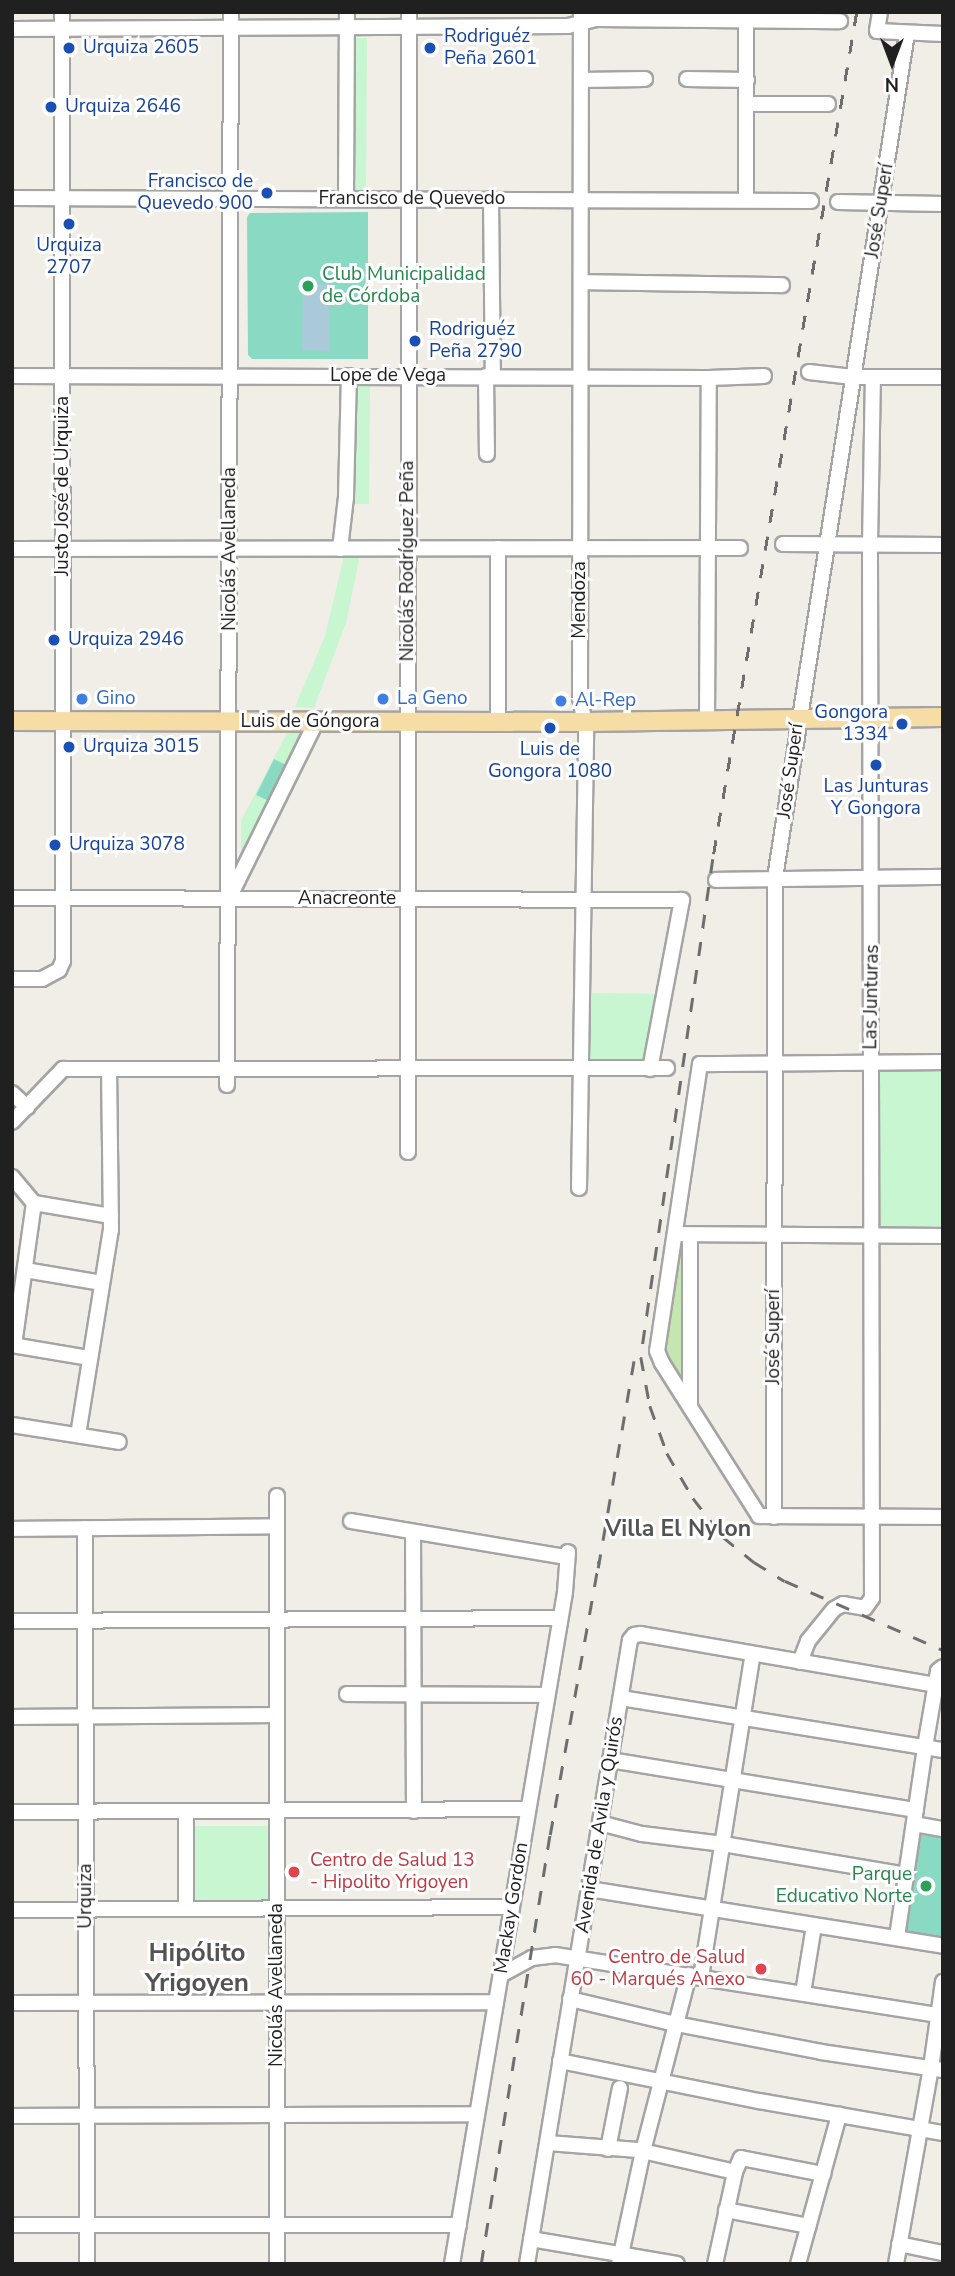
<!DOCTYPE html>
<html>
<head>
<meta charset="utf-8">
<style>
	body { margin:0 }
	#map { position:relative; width:955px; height:2276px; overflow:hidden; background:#f0eee7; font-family:"Nunito Sans",sans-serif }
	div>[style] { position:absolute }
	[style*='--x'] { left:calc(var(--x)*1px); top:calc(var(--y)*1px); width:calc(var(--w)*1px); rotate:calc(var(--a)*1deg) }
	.grass>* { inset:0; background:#c5e6b0 }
	.park>* { inset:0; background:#c7f6d0 }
	.pitch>* { inset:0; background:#8adac3 }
	.water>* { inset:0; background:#aacada }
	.roads { filter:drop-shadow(2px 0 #a4a4a4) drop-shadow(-2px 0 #a4a4a4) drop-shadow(0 2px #a4a4a4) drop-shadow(0 -2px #a4a4a4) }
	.minor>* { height:14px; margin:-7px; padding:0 7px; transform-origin:7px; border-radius:7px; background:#fff }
	.major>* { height:18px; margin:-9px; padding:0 9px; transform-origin:9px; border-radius:9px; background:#f6dca5 }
	.rail>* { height:2.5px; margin-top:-1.25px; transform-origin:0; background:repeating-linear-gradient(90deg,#6e6e6e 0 14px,transparent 0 28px) }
	.dots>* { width:19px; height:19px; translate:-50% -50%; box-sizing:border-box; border:4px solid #fff; border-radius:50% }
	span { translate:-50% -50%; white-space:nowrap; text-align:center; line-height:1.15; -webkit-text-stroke:6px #fff; paint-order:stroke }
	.transit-label { font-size:19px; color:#164399 }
	.left { translate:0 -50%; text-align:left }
	.right { translate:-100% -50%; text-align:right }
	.street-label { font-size:19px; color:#202020 }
	.leisure-label { font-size:19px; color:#27864d }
	.shop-label { font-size:19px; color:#366cbe }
	.health-label { font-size:19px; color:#be3a42 }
	.quarter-label { font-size:23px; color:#535353; font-weight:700 }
	.district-label { font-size:26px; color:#535353; font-weight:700 }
	.frame { position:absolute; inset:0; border:14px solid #202020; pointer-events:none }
	.north { position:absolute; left:857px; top:28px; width:70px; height:70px; -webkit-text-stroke:5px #fff; paint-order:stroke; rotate:180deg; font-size:19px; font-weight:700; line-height:28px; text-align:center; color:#202020 }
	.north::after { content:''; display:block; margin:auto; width:24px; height:32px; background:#202020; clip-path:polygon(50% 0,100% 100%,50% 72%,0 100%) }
</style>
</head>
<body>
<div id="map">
	<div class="grass">
		<i style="clip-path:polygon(679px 1244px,683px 1244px,686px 1385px,659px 1350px)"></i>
	</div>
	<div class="park">
		<i style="clip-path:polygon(347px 38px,367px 38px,366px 193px,346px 193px)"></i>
		<i style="clip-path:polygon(352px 386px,370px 386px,369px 504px,351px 504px)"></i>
		<i style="clip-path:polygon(360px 555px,346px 623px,314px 708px,295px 707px,325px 636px,344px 556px)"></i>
		<i style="clip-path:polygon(287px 733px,305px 733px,241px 861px,241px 821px)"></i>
		<i style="clip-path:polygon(589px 993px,659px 994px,647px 1062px,590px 1061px)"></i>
		<i style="clip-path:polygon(943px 1071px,943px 1226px,878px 1228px,879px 1072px)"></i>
		<i style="clip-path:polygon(192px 1826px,268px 1826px,268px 1903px,192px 1903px)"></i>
	</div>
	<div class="pitch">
		<i style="clip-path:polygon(368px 212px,368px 359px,252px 359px,248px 355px,247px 217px,250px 213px)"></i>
		<i style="clip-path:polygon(274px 759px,288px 766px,269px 801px,256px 795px)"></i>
		<i style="clip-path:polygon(916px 1834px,943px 1838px,943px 1940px,903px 1933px)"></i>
	</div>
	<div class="water">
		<i style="clip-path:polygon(303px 284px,329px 284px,329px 351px,302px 350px)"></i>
	</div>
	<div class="roads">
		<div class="minor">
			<i style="--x:880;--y:12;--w:19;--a:99"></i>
			<i style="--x:877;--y:31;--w:66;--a:2.6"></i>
			<i style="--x:12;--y:29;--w:556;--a:-0.31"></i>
			<i style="--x:568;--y:26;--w:29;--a:-14"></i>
			<i style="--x:596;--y:19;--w:244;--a:0.5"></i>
			<i style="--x:687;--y:79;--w:60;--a:1"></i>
			<i style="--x:581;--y:80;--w:64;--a:-0.9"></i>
			<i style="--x:747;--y:104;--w:81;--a:0"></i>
			<i style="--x:12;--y:198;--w:799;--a:0.22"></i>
			<i style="--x:346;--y:199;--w:187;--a:-89.7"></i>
			<i style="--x:491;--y:199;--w:177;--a:89.4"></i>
			<i style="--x:746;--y:199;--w:187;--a:-90"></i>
			<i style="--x:838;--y:202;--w:105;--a:1.1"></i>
			<i style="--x:581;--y:282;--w:201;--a:0.9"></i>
			<i style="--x:809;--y:372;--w:44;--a:6.5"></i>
			<i style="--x:853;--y:377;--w:90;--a:0"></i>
			<i style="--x:12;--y:376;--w:697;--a:0.16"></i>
			<i style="--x:709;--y:378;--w:55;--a:-2.1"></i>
			<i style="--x:486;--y:376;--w:78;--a:89.3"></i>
			<i style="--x:783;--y:544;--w:160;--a:0.4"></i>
			<i style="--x:498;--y:548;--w:174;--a:90"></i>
			<i style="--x:12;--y:549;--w:728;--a:-0.08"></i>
			<i style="--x:340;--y:549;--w:52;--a:-83.4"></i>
			<i style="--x:346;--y:497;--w:121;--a:-88.6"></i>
			<i style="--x:707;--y:721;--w:343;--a:-89.7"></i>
			<i style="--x:716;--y:880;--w:227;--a:-0.8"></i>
			<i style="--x:231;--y:894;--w:192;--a:-63.7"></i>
			<i style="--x:12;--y:898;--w:670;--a:0.17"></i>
			<i style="--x:682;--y:900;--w:172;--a:100.7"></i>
			<i style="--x:12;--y:979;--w:30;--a:0"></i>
			<i style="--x:42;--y:979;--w:19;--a:-28"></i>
			<i style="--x:59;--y:970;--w:10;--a:-66"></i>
			<i style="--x:63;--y:961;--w:949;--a:-90.06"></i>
			<i style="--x:943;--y:1062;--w:243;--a:179.5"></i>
			<i style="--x:700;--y:1064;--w:290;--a:98.5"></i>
			<i style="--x:657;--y:1351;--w:13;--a:67"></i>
			<i style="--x:662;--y:1363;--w:181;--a:57.6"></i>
			<i style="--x:759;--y:1516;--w:184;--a:0.3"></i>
			<i style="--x:227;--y:1085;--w:1073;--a:-89.79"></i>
			<i style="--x:12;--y:1093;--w:21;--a:43"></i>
			<i style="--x:12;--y:1122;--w:74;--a:-46.1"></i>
			<i style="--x:63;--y:1069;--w:604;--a:-0.09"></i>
			<i style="--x:408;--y:1152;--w:1140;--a:-89.95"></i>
			<i style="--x:12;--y:1177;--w:34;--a:50"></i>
			<i style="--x:34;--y:1203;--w:78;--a:9.6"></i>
			<i style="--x:579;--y:1188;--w:457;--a:-89.1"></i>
			<i style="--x:586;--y:731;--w:34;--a:-100"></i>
			<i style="--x:580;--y:698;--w:686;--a:-89.92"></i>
			<i style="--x:675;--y:1234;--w:268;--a:0.4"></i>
			<i style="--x:690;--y:1236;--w:170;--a:90"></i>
			<i style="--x:25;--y:1270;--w:78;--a:9.6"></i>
			<i style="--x:12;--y:1345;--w:79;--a:9.5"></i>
			<i style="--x:14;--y:1345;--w:143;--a:-82"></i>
			<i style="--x:12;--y:1425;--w:108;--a:9"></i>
			<i style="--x:78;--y:1435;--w:208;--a:-80.9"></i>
			<i style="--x:111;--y:1230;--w:161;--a:-90.7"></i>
			<i style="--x:277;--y:1496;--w:768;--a:90"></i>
			<i style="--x:774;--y:1517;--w:639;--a:-89.91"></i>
			<i style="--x:775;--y:878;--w:855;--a:-81.12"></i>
			<i style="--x:351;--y:1521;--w:219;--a:9.5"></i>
			<i style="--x:85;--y:1528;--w:736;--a:89.84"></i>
			<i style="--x:12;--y:1529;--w:265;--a:-0.6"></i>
			<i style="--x:413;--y:1532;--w:279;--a:89.8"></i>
			<i style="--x:12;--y:1621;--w:547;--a:-0.31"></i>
			<i style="--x:800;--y:1662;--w:22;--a:-69"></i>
			<i style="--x:808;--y:1641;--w:41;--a:-50.9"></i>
			<i style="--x:834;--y:1609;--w:10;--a:-29"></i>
			<i style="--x:843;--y:1604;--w:22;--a:10"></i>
			<i style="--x:865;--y:1608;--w:12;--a:-55"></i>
			<i style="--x:872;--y:1598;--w:1053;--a:-90.11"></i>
			<i style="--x:870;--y:545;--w:168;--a:-89"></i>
			<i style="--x:347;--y:1694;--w:200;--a:0.3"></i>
			<i style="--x:621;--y:1698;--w:326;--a:9.2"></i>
			<i style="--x:12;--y:1717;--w:264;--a:-0.4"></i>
			<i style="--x:610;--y:1760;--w:310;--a:9.3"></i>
			<i style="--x:12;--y:1812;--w:516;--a:-0.33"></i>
			<i style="--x:186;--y:1812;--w:97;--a:90"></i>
			<i style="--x:600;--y:1823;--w:43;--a:14.7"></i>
			<i style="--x:642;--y:1834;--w:82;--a:7"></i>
			<i style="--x:723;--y:1844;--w:186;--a:9.6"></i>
			<i style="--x:914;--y:1824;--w:29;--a:10"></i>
			<i style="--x:589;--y:1889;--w:359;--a:9.1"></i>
			<i style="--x:12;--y:1910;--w:500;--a:-0.34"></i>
			<i style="--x:897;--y:1937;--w:192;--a:-81.6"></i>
			<i style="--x:925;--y:1747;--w:77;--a:-80.3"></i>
			<i style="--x:938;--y:1671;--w:6;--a:-39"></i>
			<i style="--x:501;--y:1975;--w:35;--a:-29"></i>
			<i style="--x:532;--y:1958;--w:23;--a:-7"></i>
			<i style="--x:555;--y:1955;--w:393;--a:8.9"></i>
			<i style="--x:701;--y:1977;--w:327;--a:-80.9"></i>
			<i style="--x:803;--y:1993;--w:68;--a:-80.7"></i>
			<i style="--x:570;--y:1999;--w:109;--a:13.3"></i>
			<i style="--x:676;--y:2024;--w:148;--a:10.9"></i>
			<i style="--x:821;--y:2052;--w:123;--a:8.4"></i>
			<i style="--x:12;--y:2003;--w:484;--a:-0.1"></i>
			<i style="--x:560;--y:2061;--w:203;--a:11.4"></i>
			<i style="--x:759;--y:2101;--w:187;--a:9.9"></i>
			<i style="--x:12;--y:2116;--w:465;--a:-0.2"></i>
			<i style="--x:548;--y:2143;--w:90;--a:4.4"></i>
			<i style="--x:638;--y:2150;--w:99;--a:12.8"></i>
			<i style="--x:608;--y:2149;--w:62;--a:-78.9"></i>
			<i style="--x:726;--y:2210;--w:84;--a:11"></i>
			<i style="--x:12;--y:2225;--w:447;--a:0"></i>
			<i style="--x:531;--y:2239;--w:148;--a:9.7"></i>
			<i style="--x:899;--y:2244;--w:45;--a:11.6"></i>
			<i style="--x:452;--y:2264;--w:681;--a:-80.45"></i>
			<i style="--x:565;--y:1592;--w:40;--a:-85.7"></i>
			<i style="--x:527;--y:2264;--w:632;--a:-80.63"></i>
			<i style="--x:630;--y:1640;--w:6;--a:-51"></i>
			<i style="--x:634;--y:1635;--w:7;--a:-8"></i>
			<i style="--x:641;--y:1634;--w:299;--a:9.8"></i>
			<i style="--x:619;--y:2264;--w:116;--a:-78"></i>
			<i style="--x:643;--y:2151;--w:182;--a:-75.4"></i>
			<i style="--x:715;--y:2264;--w:94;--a:-77.7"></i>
			<i style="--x:735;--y:2172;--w:15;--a:-67"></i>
			<i style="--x:741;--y:2158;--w:84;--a:11"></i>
			<i style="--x:798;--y:2264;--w:155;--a:-74.6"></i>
			<i style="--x:896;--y:2264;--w:199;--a:-79.9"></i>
			<i style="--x:931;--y:2068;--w:87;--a:-82.1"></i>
		</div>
		<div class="major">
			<i style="--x:12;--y:721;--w:572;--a:0.1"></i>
			<i style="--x:584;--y:722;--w:359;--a:-0.8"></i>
		</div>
	</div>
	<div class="rail">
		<i style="--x:857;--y:12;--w:859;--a:99.65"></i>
		<i style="--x:713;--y:859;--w:503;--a:98.23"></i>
		<i style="--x:641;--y:1357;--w:50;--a:79.6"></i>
		<i style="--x:650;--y:1406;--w:50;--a:70.1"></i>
		<i style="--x:667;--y:1453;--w:52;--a:60"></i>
		<i style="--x:693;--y:1498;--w:49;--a:52.4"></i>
		<i style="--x:723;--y:1537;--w:40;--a:39"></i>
		<i style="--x:754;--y:1562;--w:36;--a:32"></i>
		<i style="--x:785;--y:1581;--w:172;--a:23.6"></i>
		<i style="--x:598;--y:1568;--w:217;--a:-80.2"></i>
		<i style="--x:481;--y:2264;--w:435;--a:-80.9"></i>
		<i style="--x:550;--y:1835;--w:278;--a:-79.9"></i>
		<i style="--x:599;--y:1561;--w:3;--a:90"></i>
	</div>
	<div class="dots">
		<i style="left:69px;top:48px;background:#1a4fb4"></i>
		<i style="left:430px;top:48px;background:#1a4fb4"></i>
		<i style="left:51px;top:107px;background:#1a4fb4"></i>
		<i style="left:267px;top:193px;background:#1a4fb4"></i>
		<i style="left:69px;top:224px;background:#1a4fb4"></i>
		<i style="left:308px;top:286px;background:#2e9e5b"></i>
		<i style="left:415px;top:341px;background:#1a4fb4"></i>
		<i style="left:54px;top:640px;background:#1a4fb4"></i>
		<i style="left:82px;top:699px;background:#3f7fe0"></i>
		<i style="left:383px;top:699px;background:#3f7fe0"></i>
		<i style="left:561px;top:701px;background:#3f7fe0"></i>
		<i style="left:902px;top:724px;background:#1a4fb4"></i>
		<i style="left:550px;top:728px;background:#1a4fb4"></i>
		<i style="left:69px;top:747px;background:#1a4fb4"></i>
		<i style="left:876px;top:765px;background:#1a4fb4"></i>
		<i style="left:55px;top:845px;background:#1a4fb4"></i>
		<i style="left:294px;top:1872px;background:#e0444e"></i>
		<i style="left:926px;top:1886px;background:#2e9e5b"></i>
		<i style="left:761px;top:1969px;background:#e0444e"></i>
	</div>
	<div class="transit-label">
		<span class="left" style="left:444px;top:48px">Rodriguéz<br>Peña 2601</span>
		<span class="left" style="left:83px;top:48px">Urquiza 2605</span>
		<span class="left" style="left:65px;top:107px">Urquiza 2646</span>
		<span class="right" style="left:253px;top:193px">Francisco de<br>Quevedo 900</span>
		<span style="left:69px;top:257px">Urquiza<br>2707</span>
		<span class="left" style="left:429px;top:341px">Rodriguéz<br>Peña 2790</span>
		<span class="left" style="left:68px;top:640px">Urquiza 2946</span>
		<span class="right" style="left:888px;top:724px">Gongora<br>1334</span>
		<span class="left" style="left:83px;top:747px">Urquiza 3015</span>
		<span style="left:550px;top:761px">Luis de<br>Gongora 1080</span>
		<span style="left:876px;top:798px">Las Junturas<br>Y Gongora</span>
		<span class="left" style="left:69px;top:845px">Urquiza 3078</span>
	</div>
	<div class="street-label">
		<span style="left:412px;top:199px">Francisco de Quevedo</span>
		<span style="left:880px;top:211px;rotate:-81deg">José Superí</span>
		<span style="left:388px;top:376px">Lope de Vega</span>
		<span style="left:63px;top:486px;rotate:-90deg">Justo José de Urquiza</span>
		<span style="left:230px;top:549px;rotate:-90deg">Nicolás Avellaneda</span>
		<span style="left:408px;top:561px;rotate:-90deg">Nicolás Rodríguez Peña</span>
		<span style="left:580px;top:600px;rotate:-90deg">Mendoza</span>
		<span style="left:310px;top:722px">Luis de Góngora</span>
		<span style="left:791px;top:771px;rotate:-82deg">José Superí</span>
		<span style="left:347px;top:899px">Anacreonte</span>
		<span style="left:872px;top:997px;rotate:-89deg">Las Junturas</span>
		<span style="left:774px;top:1337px;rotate:-90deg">José Superí</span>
		<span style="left:600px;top:1825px;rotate:-81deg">Avenida de Avila y Quirós</span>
		<span style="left:86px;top:1896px;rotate:-90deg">Urquiza</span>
		<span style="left:512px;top:1908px;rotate:-81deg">Mackay Gordon</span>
		<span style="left:277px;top:1985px;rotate:-90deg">Nicolás Avellaneda</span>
	</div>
	<div class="leisure-label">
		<span class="left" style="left:322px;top:286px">Club Municipalidad<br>de Córdoba</span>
		<span class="right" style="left:912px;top:1886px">Parque<br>Educativo Norte</span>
	</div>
	<div class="shop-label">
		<span class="left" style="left:96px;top:699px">Gino</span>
		<span class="left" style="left:397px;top:699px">La Geno</span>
		<span class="left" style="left:575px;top:701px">Al-Rep</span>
	</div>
	<div class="health-label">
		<span class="left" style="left:310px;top:1872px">Centro de Salud 13<br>- Hipolito Yrigoyen</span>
		<span class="right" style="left:745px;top:1969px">Centro de Salud<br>60 - Marqués Anexo</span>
	</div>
	<div class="quarter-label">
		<span style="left:678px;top:1529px">Villa El Nylon</span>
	</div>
	<div class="district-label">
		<span style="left:197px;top:1968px">Hipólito<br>Yrigoyen</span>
	</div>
	<div class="frame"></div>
	<div class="north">N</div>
</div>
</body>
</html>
